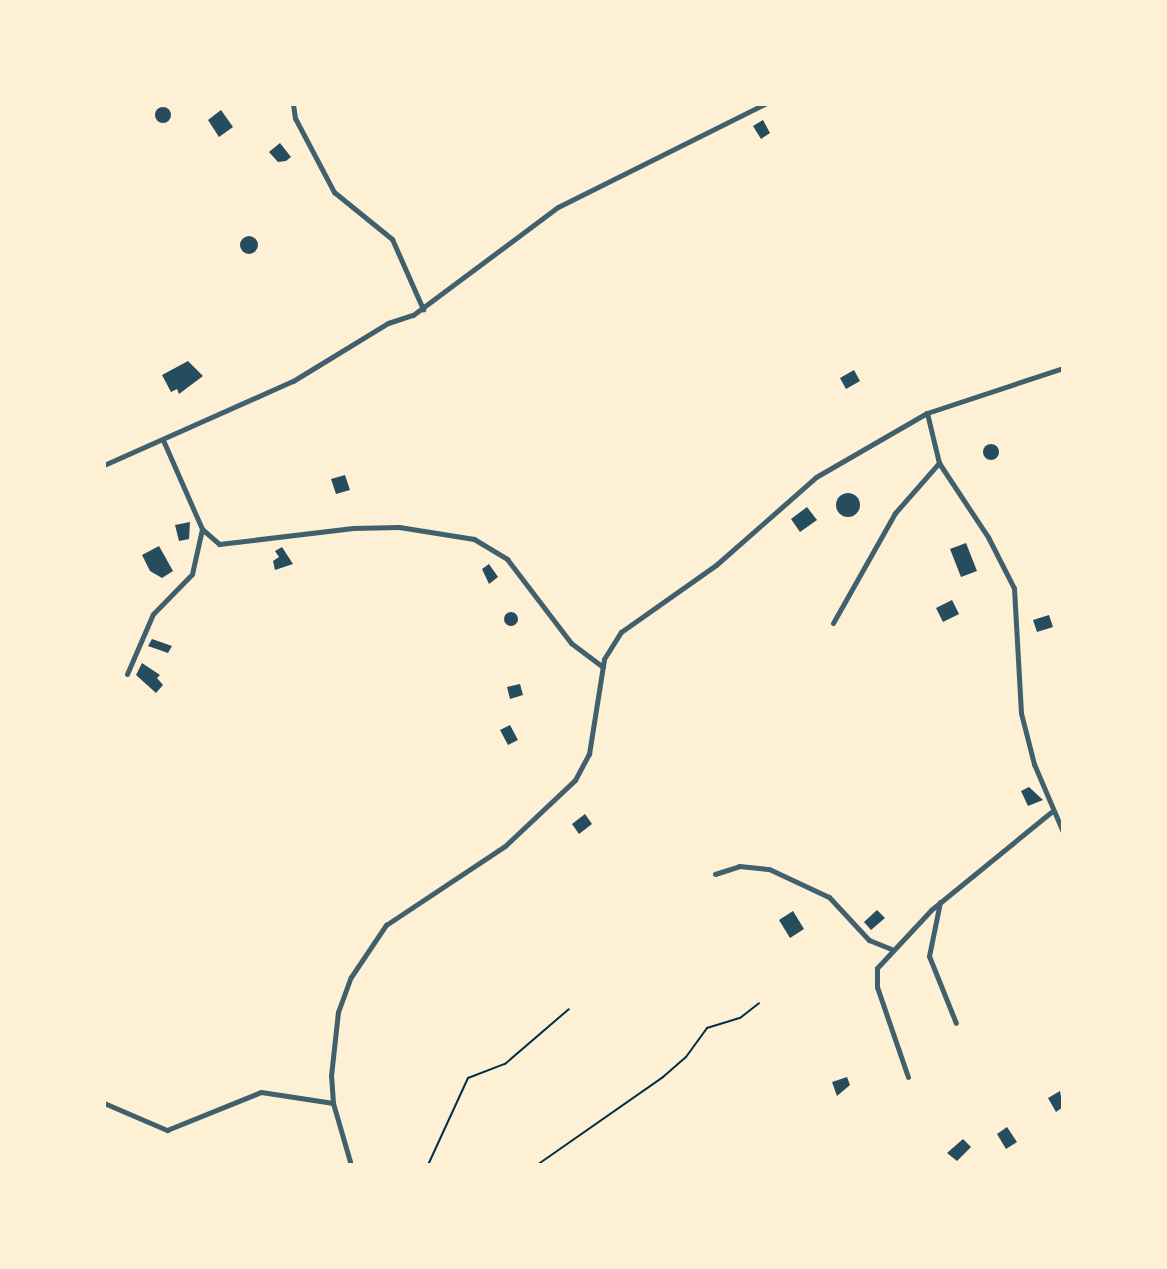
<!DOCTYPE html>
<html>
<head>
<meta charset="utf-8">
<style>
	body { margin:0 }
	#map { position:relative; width:1167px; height:1269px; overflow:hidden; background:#fdf0d5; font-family:Inter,sans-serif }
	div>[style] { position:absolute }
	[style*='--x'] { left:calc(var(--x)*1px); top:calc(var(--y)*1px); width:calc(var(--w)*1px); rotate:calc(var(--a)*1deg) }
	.building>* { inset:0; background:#264d5e }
	.round { border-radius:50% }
	.path>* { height:2px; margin:-1px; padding:0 1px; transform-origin:1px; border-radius:1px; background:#003049 }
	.minor>* { height:5px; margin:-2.5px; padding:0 2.5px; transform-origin:2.5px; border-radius:2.5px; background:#3f606c }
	span { translate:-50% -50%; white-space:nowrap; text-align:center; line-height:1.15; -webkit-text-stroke:8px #fdf0d5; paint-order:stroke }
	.frame { position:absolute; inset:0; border:106px solid #fdf0d5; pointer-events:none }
</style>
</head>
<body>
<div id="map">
	<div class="building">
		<i class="round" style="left:155px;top:107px;width:16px;height:16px"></i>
		<i style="clip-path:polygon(221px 110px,233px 127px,219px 137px,208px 120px)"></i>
		<i style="clip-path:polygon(763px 120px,770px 133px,761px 139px,753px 126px)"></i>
		<i style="clip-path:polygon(280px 143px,291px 157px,286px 161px,278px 162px,269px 152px)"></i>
		<i class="round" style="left:240px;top:236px;width:18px;height:18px"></i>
		<i style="clip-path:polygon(188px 361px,203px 376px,179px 394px,177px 389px,171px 392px,162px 375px)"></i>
		<i style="clip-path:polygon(854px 370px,860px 381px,846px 389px,840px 378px)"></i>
		<i class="round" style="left:983px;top:444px;width:16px;height:16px"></i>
		<i style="clip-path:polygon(345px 475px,350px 490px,336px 494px,331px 479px)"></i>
		<i class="round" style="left:836px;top:493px;width:24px;height:24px"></i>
		<i style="clip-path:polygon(807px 507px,817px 520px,800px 532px,791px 519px)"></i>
		<i style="clip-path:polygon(190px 522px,189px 539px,179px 541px,175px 525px)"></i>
		<i style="clip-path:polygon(966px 543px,977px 571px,961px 577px,950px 549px)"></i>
		<i style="clip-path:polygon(159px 546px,173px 571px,162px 578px,150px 571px,142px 555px)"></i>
		<i style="clip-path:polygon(282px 547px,293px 564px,275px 570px,273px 561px,279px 557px,275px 551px)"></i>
		<i style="clip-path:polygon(489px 564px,498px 577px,489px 584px,482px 569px)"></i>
		<i style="clip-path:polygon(952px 600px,959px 614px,943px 622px,936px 608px)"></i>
		<i class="round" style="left:504px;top:612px;width:14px;height:14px"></i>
		<i style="clip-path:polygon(1049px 615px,1053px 627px,1037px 632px,1033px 620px)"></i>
		<i style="clip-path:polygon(152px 639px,172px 646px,168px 653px,148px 646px)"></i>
		<i style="clip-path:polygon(142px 663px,160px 675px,157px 678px,163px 685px,156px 693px,136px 675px)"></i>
		<i style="clip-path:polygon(520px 684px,523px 695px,510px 699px,507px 687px)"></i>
		<i style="clip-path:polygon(510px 725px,518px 740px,508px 745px,500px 730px)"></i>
		<i style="clip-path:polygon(1029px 787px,1043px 800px,1028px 806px,1021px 791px)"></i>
		<i style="clip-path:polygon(585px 814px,592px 824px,579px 834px,572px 824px)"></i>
		<i style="clip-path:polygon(877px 910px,885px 918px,871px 930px,864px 922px)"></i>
		<i style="clip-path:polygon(793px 911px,804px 929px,790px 938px,779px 920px)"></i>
		<i style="clip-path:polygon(847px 1077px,850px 1085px,837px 1096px,832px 1082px)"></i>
		<i style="clip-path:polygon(1060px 1091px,1063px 1107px,1056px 1112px,1048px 1098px)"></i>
		<i style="clip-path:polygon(1007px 1127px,1017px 1142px,1006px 1149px,997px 1134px)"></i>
		<i style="clip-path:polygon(963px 1139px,971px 1147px,957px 1161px,947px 1153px)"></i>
	</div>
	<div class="path">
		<i style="--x:428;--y:1165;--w:96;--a:-65.3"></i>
		<i style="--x:468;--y:1078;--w:40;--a:-21"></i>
		<i style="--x:505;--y:1064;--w:84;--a:-40.7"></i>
		<i style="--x:537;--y:1165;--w:154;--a:-34.9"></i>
		<i style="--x:663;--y:1077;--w:30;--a:-41"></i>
		<i style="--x:686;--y:1057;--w:36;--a:-54"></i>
		<i style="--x:707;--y:1028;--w:34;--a:-17"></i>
		<i style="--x:740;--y:1018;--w:24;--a:-38"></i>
	</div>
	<div class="minor">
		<i style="--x:293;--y:104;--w:14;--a:82"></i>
		<i style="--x:295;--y:118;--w:84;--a:62.2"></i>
		<i style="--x:334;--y:192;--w:75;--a:39"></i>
		<i style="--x:392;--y:239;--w:77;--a:66.1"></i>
		<i style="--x:927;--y:413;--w:51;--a:76.5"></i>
		<i style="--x:939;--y:463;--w:89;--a:56.5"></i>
		<i style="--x:988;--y:537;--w:57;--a:63"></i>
		<i style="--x:1014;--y:588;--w:125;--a:86.8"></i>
		<i style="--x:1021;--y:713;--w:53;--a:75.7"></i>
		<i style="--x:1034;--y:764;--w:74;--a:66.9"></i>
		<i style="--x:163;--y:440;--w:97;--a:66.3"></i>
		<i style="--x:202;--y:529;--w:23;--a:41"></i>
		<i style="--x:219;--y:544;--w:135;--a:-6.8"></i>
		<i style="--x:353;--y:528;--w:46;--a:-1.2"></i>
		<i style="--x:399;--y:527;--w:76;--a:9.1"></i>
		<i style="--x:474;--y:539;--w:39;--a:31"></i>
		<i style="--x:507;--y:559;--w:106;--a:52.7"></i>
		<i style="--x:571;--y:643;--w:40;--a:37"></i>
		<i style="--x:104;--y:465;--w:207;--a:-24"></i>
		<i style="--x:293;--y:381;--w:111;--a:-31.4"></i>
		<i style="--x:388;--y:323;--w:26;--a:-18"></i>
		<i style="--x:413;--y:315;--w:181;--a:-36.7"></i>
		<i style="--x:558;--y:207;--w:231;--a:-26.5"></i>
		<i style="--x:833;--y:623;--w:126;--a:-60.6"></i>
		<i style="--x:895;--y:513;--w:67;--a:-48.7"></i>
		<i style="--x:127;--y:674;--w:65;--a:-66.6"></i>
		<i style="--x:153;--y:614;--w:56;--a:-45.7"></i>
		<i style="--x:192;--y:574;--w:46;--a:-77.5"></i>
		<i style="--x:715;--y:874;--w:25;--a:-18"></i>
		<i style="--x:739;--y:866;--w:30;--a:6"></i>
		<i style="--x:769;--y:869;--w:66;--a:25"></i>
		<i style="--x:829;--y:897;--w:59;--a:47.1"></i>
		<i style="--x:869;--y:940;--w:24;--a:22"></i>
		<i style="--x:940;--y:902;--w:55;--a:101.5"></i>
		<i style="--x:929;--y:956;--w:72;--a:68.1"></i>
		<i style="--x:908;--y:1077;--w:95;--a:-109"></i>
		<i style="--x:877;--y:987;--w:19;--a:-90"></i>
		<i style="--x:877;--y:968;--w:79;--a:-47"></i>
		<i style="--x:931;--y:910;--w:155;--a:-39.2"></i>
		<i style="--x:104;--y:1103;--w:69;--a:23.2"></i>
		<i style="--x:167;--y:1130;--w:101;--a:-22"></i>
		<i style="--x:261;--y:1092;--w:73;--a:8.7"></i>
		<i style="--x:351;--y:1165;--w:65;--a:-106.2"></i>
		<i style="--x:333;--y:1103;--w:27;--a:-94"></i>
		<i style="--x:331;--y:1076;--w:64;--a:-83.8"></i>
		<i style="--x:338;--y:1012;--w:37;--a:-70"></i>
		<i style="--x:351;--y:977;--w:63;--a:-56.1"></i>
		<i style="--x:386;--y:925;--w:143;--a:-33.6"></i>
		<i style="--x:505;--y:846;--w:96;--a:-43.3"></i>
		<i style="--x:575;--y:780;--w:30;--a:-62"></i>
		<i style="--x:589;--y:754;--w:96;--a:-81"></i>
		<i style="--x:604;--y:659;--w:32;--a:-58"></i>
		<i style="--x:621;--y:632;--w:116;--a:-35.2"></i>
		<i style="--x:716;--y:565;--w:133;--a:-41.3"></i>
		<i style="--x:816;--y:477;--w:128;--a:-30"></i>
		<i style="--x:927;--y:413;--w:143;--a:-18.3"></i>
	</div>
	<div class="frame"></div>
</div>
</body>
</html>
